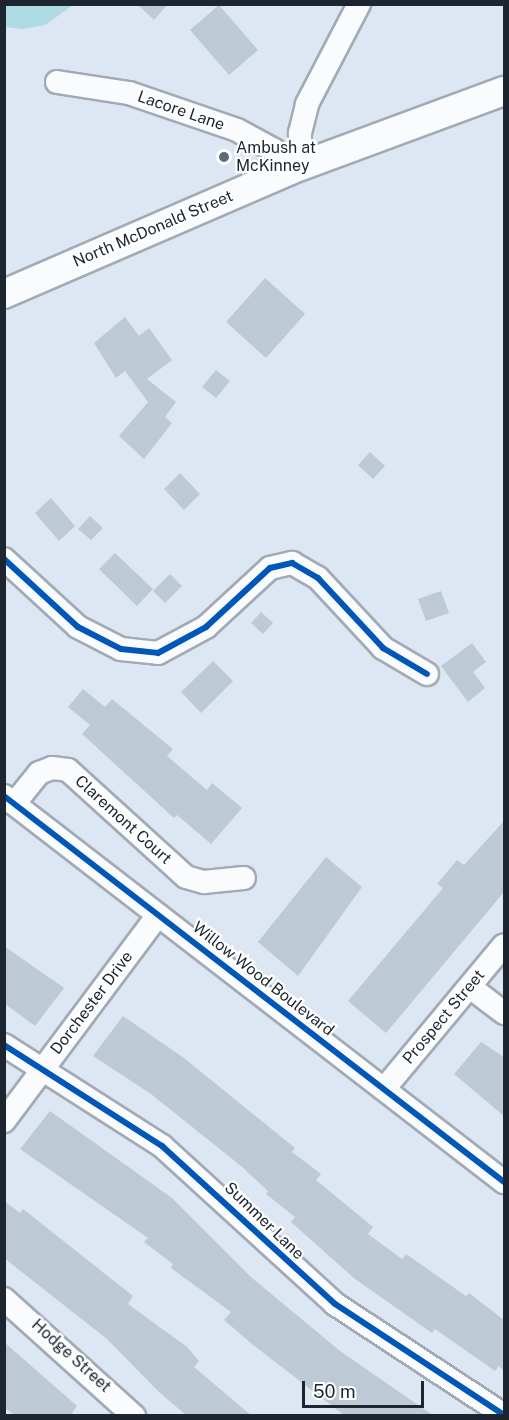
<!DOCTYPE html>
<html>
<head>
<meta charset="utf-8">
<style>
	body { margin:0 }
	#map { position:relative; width:509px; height:1420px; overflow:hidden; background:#dde6f3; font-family:"Public Sans",sans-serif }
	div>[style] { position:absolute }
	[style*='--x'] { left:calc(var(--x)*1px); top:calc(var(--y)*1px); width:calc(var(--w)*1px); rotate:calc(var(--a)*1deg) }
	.water>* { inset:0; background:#afdbe5 }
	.building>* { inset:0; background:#bdcad5 }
	.roads { filter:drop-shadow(2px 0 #a2aab5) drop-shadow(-2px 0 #a2aab5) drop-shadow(0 2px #a2aab5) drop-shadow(0 -2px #a2aab5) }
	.minor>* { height:22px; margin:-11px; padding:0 11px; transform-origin:11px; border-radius:11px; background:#fafbfd }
	.major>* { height:28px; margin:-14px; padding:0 14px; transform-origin:14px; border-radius:14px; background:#fafbfd }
	.cycleway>* { height:6px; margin:-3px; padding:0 3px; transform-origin:3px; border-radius:3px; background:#0057b8 }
	.dots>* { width:16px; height:16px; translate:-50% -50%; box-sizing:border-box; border:3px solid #fff; border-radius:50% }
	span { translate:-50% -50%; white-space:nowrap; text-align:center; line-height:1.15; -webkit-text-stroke:4.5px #fff; paint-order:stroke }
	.street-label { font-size:16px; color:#1d2530 }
	.poi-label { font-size:16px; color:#1d2530 }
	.left { translate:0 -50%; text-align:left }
	.frame { position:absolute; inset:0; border:6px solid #1d2530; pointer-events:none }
	.scale { position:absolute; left:302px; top:1381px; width:122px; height:27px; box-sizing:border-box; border:3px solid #1d2530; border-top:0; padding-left:8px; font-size:18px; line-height:21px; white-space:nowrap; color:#1d2530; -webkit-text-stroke:4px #fff; paint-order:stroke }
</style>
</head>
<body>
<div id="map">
	<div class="water">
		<i style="clip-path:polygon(5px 4px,73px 4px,73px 5px,45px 25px,23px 29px,5px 27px)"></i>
	</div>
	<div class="building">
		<i style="clip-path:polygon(137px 4px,168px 4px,154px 20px)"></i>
		<i style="clip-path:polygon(219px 5px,258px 50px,229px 75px,190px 30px)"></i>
		<i style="clip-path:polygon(265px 278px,305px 314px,266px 358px,226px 322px)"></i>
		<i style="clip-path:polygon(125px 317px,139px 336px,149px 328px,172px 360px,147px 379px,176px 402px,165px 417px,172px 423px,144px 459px,119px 436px,148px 402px,125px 371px,116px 378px,94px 343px)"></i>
		<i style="clip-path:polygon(216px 370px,230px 381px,216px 398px,202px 387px)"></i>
		<i style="clip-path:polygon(370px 452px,385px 466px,373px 479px,358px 465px)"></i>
		<i style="clip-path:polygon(180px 473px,200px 494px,184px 510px,164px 489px)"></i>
		<i style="clip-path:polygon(51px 498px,75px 526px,59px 541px,35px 513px)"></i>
		<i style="clip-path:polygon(90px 516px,103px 528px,91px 540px,78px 529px)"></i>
		<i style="clip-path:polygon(115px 553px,153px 589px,137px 606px,99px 569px)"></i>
		<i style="clip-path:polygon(170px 574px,182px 586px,165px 603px,153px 591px)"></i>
		<i style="clip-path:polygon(441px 591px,449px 613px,426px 621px,418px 599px)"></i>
		<i style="clip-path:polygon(261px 612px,273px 623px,263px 634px,251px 623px)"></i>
		<i style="clip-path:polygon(472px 643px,486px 662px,473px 672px,485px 688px,468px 702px,441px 666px)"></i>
		<i style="clip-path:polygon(213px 661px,233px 681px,201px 713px,181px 692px)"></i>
		<i style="clip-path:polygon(83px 689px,105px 707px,112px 699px,173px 749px,167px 756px,207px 790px,212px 783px,242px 808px,211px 844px,177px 815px,174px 818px,82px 734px,90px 725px,68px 707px)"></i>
		<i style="clip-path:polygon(504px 821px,504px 892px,386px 1033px,348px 1001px,443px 888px,437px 884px,457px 860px,464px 865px)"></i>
		<i style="clip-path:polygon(326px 857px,362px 887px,298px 976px,258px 942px)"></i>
		<i style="clip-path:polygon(4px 946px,64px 988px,35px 1026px,4px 1003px)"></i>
		<i style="clip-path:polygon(123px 1016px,184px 1058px,295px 1148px,292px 1152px,321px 1174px,316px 1180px,373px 1227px,368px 1234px,402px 1259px,406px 1254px,466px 1296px,469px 1293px,504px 1320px,504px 1371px,499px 1366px,495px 1371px,435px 1329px,432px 1333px,355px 1279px,291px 1222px,295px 1217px,266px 1194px,268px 1191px,241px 1166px,151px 1094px,93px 1056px)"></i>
		<i style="clip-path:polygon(481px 1042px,504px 1057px,504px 1116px,454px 1074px)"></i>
		<i style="clip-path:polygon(50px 1111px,172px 1198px,251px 1277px,340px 1351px,434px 1416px,345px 1416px,252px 1344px,224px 1320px,231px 1312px,171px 1268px,173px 1264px,144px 1242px,148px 1238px,20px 1149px)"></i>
		<i style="clip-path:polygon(4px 1201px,20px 1213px,23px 1209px,133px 1296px,128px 1304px,187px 1347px,199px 1361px,194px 1367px,252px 1416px,187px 1416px,159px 1392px,107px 1339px,4px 1258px)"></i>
		<i style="clip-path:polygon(4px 1342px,77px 1406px,70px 1416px,16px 1416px,4px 1407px)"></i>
	</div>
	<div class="roads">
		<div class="minor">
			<i style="--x:57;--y:82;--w:73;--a:8.7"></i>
			<i style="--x:129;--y:93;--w:114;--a:18.9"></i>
			<i style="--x:237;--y:130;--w:42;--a:28.4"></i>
			<i style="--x:274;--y:150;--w:26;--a:51"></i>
			<i style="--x:301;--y:166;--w:33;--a:-92"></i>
			<i style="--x:300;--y:133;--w:30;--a:-76"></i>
			<i style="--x:307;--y:104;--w:113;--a:-62.5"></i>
			<i style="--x:4;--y:559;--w:100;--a:42.6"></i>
			<i style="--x:78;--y:627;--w:48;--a:27.1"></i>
			<i style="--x:121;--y:649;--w:37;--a:6"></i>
			<i style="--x:158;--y:653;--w:55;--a:-28.4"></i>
			<i style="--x:206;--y:627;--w:87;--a:-42.7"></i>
			<i style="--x:270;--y:568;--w:23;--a:-13"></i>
			<i style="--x:292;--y:563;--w:30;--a:30"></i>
			<i style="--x:318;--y:578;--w:96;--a:47.1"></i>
			<i style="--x:383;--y:648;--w:51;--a:30.6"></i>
			<i style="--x:4;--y:796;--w:632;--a:37.67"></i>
			<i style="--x:14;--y:804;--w:40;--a:-51"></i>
			<i style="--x:39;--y:773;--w:14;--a:-21"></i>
			<i style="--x:52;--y:768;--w:16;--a:7"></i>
			<i style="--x:68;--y:770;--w:159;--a:42.2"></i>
			<i style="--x:186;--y:877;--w:19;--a:16"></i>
			<i style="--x:204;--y:882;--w:40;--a:-5.7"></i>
			<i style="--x:470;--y:987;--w:43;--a:37.4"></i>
			<i style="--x:4;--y:1045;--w:188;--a:32.6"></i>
			<i style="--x:162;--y:1146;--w:234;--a:42.4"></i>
			<i style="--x:335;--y:1304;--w:202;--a:33.3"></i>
			<i style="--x:384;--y:1089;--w:187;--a:-50.2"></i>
			<i style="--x:4;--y:1121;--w:257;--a:-53.2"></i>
			<i style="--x:4;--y:1299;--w:175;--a:42"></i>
		</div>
		<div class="major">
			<i style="--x:4;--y:294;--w:312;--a:-23.4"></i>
			<i style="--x:290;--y:170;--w:228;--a:-20.3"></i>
		</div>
	</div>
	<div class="cycleway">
		<i style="--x:4;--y:559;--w:100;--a:42.6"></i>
		<i style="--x:78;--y:627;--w:48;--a:27.1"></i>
		<i style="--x:121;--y:649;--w:37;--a:6"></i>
		<i style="--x:158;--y:653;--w:55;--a:-28.4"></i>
		<i style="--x:206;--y:627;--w:87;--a:-42.7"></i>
		<i style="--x:270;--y:568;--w:23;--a:-13"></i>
		<i style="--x:292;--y:563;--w:30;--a:30"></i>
		<i style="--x:318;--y:578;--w:96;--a:47.1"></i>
		<i style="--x:383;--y:648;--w:51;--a:30.6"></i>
		<i style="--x:4;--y:796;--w:632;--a:37.67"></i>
		<i style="--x:4;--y:1045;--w:188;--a:32.6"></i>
		<i style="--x:162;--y:1146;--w:234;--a:42.4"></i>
		<i style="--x:335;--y:1304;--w:202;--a:33.3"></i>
	</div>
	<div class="dots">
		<i style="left:224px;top:157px;background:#606974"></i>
	</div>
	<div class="street-label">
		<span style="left:181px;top:111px;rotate:19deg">Lacore Lane</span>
		<span style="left:153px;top:229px;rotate:-23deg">North McDonald Street</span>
		<span style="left:123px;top:820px;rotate:42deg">Claremont Court</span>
		<span style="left:263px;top:979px;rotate:38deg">Willow Wood Boulevard</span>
		<span style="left:92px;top:1003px;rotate:-53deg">Dorchester Drive</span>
		<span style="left:444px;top:1017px;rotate:-50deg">Prospect Street</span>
		<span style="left:264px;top:1221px;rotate:44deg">Summer Lane</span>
		<span style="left:71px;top:1356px;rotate:42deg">Hodge Street</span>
	</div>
	<div class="poi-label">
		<span class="left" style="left:236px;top:157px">Ambush at<br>McKinney</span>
	</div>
	<div class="frame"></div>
	<div class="scale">50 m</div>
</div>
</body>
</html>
